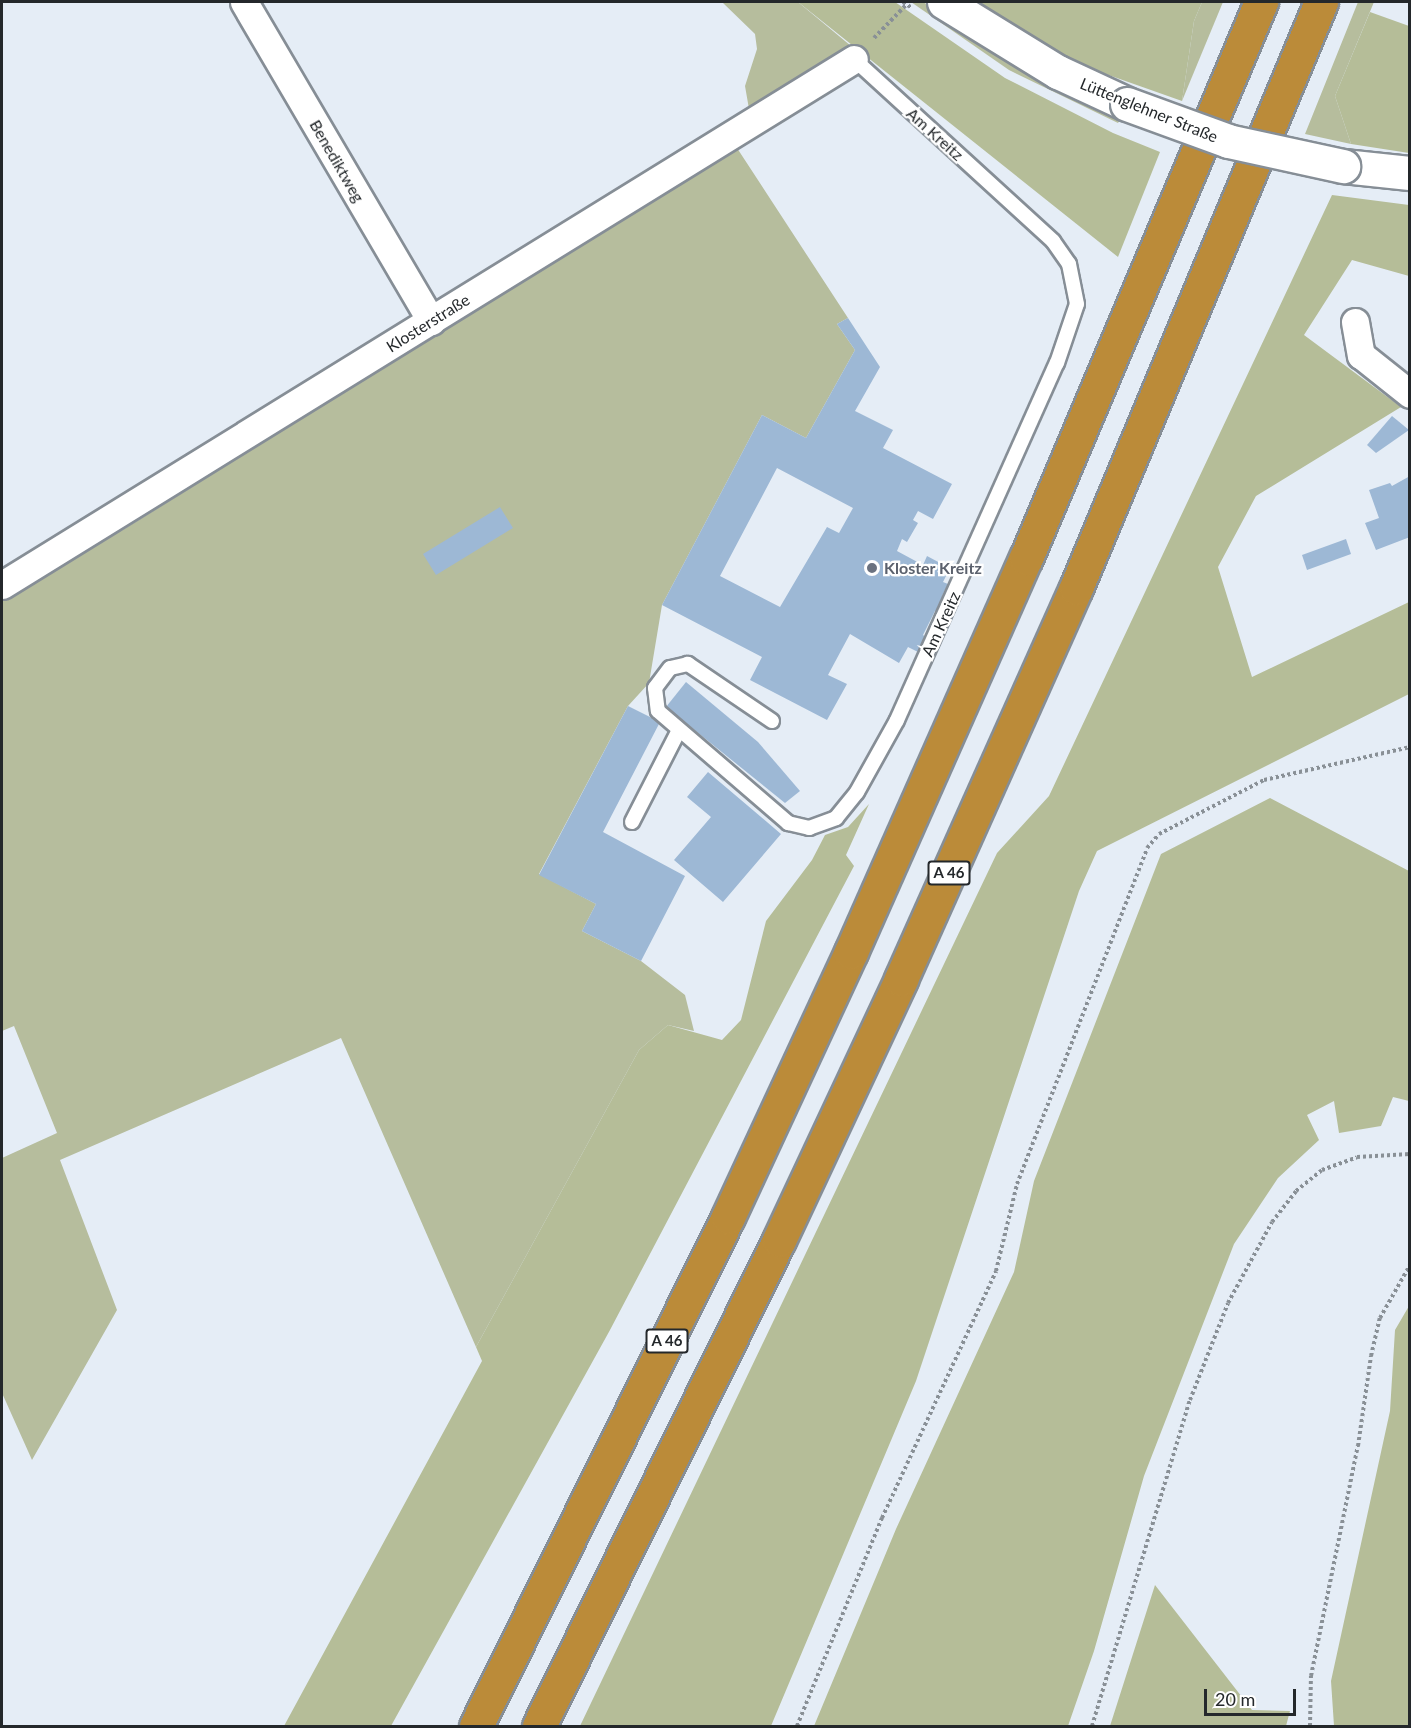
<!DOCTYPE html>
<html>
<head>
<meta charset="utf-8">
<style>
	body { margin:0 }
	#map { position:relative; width:1411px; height:1728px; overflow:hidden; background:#e5edf6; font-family:Lato,sans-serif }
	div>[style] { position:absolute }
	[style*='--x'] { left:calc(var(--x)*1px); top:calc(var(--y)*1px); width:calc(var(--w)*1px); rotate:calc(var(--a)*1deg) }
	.green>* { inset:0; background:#b6bd9d }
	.forest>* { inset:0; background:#b5bd98 }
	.building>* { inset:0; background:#9db8d5 }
	.path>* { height:4px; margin-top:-2px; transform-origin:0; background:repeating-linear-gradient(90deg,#899096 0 3px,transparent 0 6px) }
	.roads { filter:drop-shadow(2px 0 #868e96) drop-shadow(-2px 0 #868e96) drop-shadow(0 2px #868e96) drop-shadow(0 -2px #868e96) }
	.lane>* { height:14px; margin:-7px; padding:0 7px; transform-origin:7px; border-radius:7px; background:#fff }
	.street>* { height:27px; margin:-13.5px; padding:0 13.5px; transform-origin:13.5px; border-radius:13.5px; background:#fff }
	.secondary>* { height:33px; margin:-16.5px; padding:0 16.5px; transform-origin:16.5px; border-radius:16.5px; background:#fff }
	.highway>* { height:33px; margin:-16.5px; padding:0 16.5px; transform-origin:16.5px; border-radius:16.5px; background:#bb8b39 }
	.bridges { filter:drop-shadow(2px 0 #868e96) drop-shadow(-2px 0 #868e96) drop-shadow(0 2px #868e96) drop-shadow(0 -2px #868e96) }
	.secondary-bridge>* { height:33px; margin:-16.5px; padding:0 16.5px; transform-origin:16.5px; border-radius:16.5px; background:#fff }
	.dots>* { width:16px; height:16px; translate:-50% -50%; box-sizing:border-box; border:3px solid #fff; border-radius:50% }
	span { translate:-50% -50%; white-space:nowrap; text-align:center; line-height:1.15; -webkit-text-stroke:4.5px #fff; paint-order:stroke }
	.shield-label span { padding:2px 4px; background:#fff; border:2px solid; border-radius:4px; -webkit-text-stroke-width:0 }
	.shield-label { font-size:15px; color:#24282b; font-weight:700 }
	.street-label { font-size:16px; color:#24282b }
	.worship-label { font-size:16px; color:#5b616d; font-weight:700 }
	.left { translate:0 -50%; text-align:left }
	.frame { position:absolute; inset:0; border:3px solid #24282b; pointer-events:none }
	.scale { position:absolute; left:1204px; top:1689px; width:92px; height:27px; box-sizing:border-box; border:3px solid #24282b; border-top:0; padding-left:8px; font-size:18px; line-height:21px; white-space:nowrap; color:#24282b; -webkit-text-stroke:4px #fff; paint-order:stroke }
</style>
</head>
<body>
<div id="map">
	<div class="green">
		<i style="clip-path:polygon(722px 2px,798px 2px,851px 46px,749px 109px,745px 86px,757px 49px,755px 34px)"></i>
		<i style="clip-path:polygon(911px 2px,923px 2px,1121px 118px,1118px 123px,1009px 70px)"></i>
		<i style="clip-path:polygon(1202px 2px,1223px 2px,1182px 101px,1194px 21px)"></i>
		<i style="clip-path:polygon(1358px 2px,1374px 2px,1335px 96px,1351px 144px,1305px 134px)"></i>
		<i style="clip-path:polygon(737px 148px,848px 318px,837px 324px,855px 350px,806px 438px,762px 415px,662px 605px,649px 683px,628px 706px,539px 874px,596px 904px,582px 931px,641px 961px,685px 995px,694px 1031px,668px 1025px,639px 1050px,476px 1347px,341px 1038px,60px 1160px,117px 1310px,32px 1460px,2px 1393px,2px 1158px,57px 1133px,14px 1026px,2px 1031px,2px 596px,118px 525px,121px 531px)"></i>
	</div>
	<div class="forest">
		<i style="clip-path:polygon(798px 2px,895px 2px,1005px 78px,1113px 133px,1160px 152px,1118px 257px)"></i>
		<i style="clip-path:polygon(975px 2px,1202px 2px,1194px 21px,1182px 101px,1083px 66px)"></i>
		<i style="clip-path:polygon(1370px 12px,1409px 26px,1409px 153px,1351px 144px,1335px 96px)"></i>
		<i style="clip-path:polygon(1332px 195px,1409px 205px,1409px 276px,1352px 260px,1304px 335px,1401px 407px,1256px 496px,1218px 567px,1252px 677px,1409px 602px,1409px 694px,1097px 851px,1079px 891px,916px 1381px,771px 1726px,580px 1726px,997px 853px,1049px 796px)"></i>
		<i style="clip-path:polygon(1270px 798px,1409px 871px,1409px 1101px,1393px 1097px,1381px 1126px,1339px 1133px,1334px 1101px,1307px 1115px,1319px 1140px,1278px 1178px,1234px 1244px,1144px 1476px,1094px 1651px,1068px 1726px,814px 1726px,896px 1529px,1014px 1272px,1034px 1181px,1161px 854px)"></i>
		<i style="clip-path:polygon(869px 804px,846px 855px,854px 866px,610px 1330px,391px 1726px,284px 1726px,482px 1361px,476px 1347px,639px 1050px,668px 1025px,722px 1040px,741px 1020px,766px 921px,812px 860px,825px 835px,848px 827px)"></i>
		<i style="clip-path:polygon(1409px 1306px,1409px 1726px,1334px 1726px,1331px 1681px,1390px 1411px,1395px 1330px)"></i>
		<i style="clip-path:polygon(1155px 1585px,1252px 1710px,1290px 1711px,1286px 1726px,1110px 1726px)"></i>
	</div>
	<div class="building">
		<i style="clip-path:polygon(evenodd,848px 318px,880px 367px,855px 411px,893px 430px,883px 448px,952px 484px,933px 519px,918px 511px,913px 520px,918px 523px,907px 542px,902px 539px,897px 551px,923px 565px,927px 556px,942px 564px,937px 572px,946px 576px,943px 582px,948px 584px,942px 596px,947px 599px,940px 614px,935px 611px,923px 635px,927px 638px,920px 653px,908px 647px,899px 663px,850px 634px,828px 675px,847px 684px,827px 720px,750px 680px,762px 657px,662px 605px,762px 415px,806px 438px,855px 350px,837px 324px,848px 318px,777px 468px,853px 508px,839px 533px,827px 527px,780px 607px,720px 576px,777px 468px)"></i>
		<i style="clip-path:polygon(1392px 416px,1409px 430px,1376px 453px,1367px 445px)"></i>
		<i style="clip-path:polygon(1410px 476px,1410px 537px,1376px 550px,1365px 523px,1379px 518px,1369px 490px,1390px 483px,1392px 486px)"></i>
		<i style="clip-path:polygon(500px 507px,513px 528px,436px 575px,423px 554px)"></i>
		<i style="clip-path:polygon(1346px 539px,1351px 554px,1307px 570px,1302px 555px)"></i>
		<i style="clip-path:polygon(686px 682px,758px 742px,800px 791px,785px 803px,666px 707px)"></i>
		<i style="clip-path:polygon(628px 706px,660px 722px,603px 832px,685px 876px,641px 961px,582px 931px,596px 904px,539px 875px)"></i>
		<i style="clip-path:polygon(708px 772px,781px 834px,723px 902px,674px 860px,711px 817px,687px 797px)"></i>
	</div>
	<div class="path">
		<i style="--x:903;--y:2;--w:11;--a:34"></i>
		<i style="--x:874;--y:38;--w:47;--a:-45.9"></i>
		<i style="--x:797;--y:1726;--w:225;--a:-67.8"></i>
		<i style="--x:882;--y:1518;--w:272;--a:-65.2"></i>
		<i style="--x:996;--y:1271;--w:89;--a:-76.4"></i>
		<i style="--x:1017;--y:1184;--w:360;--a:-68.8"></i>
		<i style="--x:1147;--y:848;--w:18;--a:-49"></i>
		<i style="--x:1159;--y:834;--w:118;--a:-27.2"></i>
		<i style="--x:1264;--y:780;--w:150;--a:-12.7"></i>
		<i style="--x:1092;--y:1726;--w:340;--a:-73.3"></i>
		<i style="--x:1190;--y:1400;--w:104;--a:-68.6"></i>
		<i style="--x:1228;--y:1303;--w:92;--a:-61.5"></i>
		<i style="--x:1272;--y:1222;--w:39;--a:-52"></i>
		<i style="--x:1296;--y:1191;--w:33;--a:-39"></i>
		<i style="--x:1322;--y:1170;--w:37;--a:-20"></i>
		<i style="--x:1357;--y:1157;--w:53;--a:-3.2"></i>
		<i style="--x:1310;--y:1726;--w:50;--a:-88.9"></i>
		<i style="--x:1311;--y:1676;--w:235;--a:-78.5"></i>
		<i style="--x:1358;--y:1446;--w:91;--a:-81.8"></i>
		<i style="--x:1371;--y:1356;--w:39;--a:-77"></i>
		<i style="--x:1380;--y:1318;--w:61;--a:-60.5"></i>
	</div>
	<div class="roads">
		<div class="lane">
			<i style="--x:772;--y:721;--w:102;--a:-145.8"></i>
			<i style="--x:688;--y:664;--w:18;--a:167"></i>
			<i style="--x:670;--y:668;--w:25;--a:127"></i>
			<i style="--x:655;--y:688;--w:23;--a:83"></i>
			<i style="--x:658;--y:711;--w:172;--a:40.7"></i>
			<i style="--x:788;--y:823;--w:22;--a:13"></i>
			<i style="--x:809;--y:828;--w:29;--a:-20"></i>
			<i style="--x:836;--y:818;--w:33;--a:-51"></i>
			<i style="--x:857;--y:792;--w:82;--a:-60.9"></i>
			<i style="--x:897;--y:720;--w:391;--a:-65.9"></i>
			<i style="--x:1057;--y:363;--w:62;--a:-71.3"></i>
			<i style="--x:1077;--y:304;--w:41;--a:-101.3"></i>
			<i style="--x:1069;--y:264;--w:28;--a:-125"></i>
			<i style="--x:1053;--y:241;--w:270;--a:-137.6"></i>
			<i style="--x:632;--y:822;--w:103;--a:-62.9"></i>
		</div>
		<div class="street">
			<i style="--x:244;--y:2;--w:370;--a:59.6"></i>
			<i style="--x:1355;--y:322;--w:34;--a:80"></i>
			<i style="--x:1361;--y:355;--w:63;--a:38.5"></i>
			<i style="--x:2;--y:585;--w:1001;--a:-31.69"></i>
		</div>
		<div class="secondary">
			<i style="--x:944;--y:2;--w:134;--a:31.6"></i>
			<i style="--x:1058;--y:72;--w:76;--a:24.9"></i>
			<i style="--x:1343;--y:166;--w:67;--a:6"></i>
		</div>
		<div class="highway">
			<i style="--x:476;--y:1726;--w:568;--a:-63.66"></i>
			<i style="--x:728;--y:1217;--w:292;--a:-65.1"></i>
			<i style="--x:851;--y:952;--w:431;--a:-66.1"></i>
			<i style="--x:1026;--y:558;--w:604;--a:-67.09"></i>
			<i style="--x:539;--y:1726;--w:542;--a:-63.72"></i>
			<i style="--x:779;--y:1240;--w:288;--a:-64.9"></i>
			<i style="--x:901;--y:979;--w:428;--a:-65.9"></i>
			<i style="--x:1076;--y:588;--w:635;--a:-67.31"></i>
		</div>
	</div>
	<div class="bridges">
		<div class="secondary-bridge">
			<i style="--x:1127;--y:104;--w:108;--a:20.1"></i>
			<i style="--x:1228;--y:141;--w:118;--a:12.3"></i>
		</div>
	</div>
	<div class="dots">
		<i style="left:872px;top:568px;background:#6b7280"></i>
	</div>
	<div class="shield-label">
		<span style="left:949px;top:873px">A 46</span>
		<span style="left:667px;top:1341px">A 46</span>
	</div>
	<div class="street-label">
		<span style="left:1149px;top:110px;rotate:22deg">Lüttenglehner Straße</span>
		<span style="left:935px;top:134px;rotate:42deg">Am Kreitz</span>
		<span style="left:337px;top:161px;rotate:60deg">Benediktweg</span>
		<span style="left:428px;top:323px;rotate:-32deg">Klosterstraße</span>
		<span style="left:941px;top:624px;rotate:-65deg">Am Kreitz</span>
	</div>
	<div class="worship-label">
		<span class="left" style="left:884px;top:568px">Kloster Kreitz</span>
	</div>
	<div class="frame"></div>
	<div class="scale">20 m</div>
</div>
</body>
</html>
